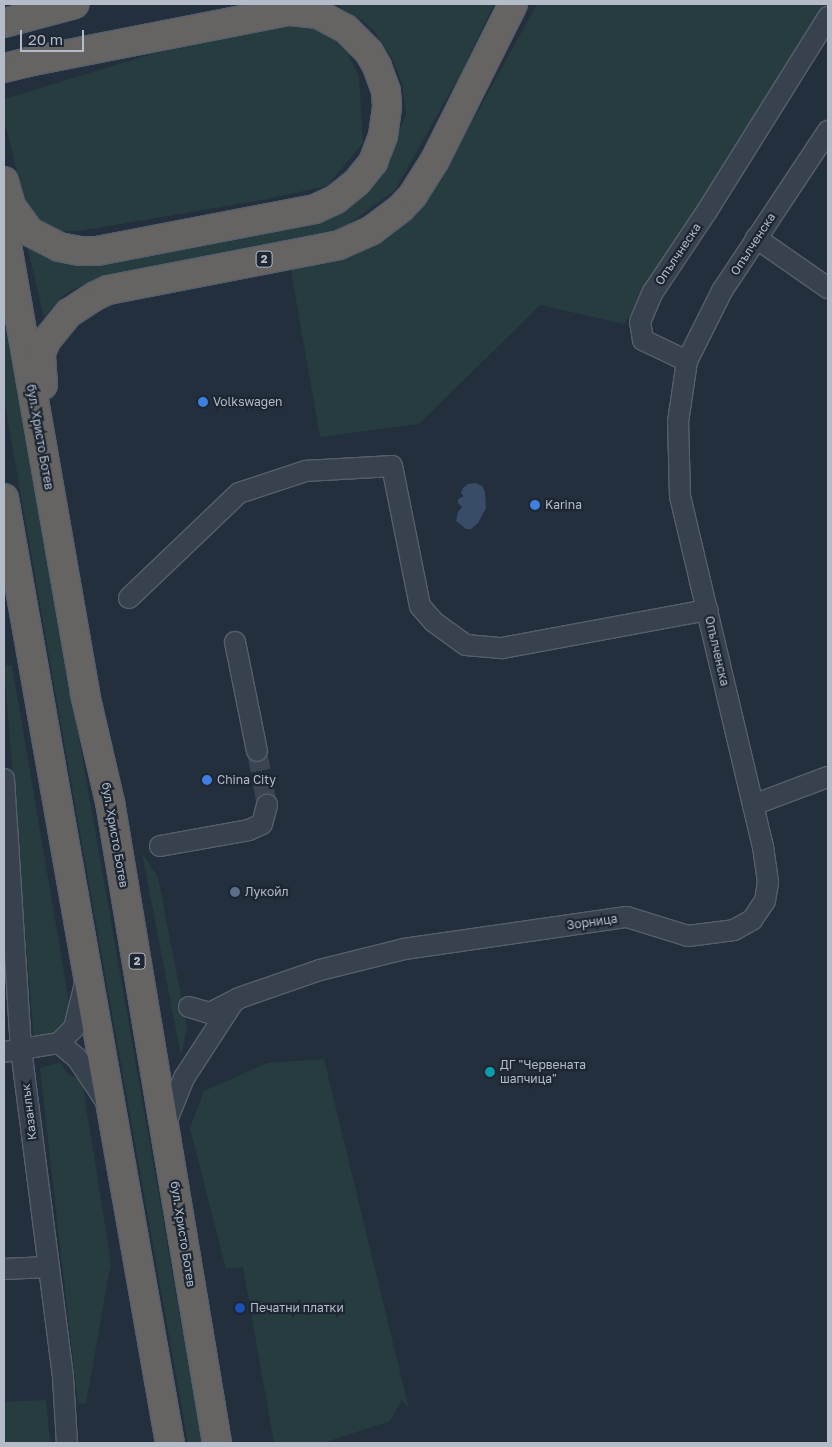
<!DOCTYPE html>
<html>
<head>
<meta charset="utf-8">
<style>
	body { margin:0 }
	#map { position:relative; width:832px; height:1447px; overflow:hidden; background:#242f3e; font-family:"Golos Text",sans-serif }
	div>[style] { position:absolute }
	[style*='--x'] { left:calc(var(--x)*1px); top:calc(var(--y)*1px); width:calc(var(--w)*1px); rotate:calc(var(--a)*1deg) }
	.green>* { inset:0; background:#263c3f }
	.water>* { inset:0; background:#394c67 }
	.minor-tunnel>* { height:20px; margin-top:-10px; transform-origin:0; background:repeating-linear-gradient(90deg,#3a4453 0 20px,transparent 0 30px) }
	.roads { filter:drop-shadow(1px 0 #565f6c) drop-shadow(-1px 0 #565f6c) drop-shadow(0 1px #565f6c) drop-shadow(0 -1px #565f6c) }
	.minor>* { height:20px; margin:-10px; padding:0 10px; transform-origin:10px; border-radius:10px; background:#38414e }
	.trunk>* { height:28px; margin:-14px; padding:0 14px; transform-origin:14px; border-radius:14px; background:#656462 }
	.dots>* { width:14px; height:14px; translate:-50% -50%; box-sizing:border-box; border:2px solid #1d2633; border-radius:50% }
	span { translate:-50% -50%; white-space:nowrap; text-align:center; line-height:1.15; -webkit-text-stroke:4.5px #1d2633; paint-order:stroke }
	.shield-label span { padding:1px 4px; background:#1d2633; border:1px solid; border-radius:4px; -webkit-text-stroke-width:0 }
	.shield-label { font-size:11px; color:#b4bcc9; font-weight:700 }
	.street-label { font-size:12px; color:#b4bcc9 }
	.poi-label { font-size:12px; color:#b4bcc9 }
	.left { translate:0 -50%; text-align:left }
	.frame { position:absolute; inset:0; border:5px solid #b4bcc9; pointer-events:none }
	.scale { position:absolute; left:20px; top:30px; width:64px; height:22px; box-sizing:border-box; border:2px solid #b4bcc9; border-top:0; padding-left:6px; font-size:15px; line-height:18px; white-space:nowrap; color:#b4bcc9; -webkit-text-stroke:4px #1d2633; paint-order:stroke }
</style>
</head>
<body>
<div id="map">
	<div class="green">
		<i style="clip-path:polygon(336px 4px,494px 4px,460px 75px,395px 190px,338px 232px,259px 245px,92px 280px,65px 294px,44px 317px,25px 237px,217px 237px,310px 225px,344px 206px,376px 181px,406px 115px,402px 83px,392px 58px,374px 31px,362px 20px,344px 10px)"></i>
		<i style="clip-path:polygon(537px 4px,828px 4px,828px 16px,624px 324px,540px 305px,419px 424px,320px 437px,290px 265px,414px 212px,439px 182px)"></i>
		<i style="clip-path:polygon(254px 23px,292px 23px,325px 32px,347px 52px,359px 77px,363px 143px,327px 186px,267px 199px,80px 231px,53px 231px,38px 223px,25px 204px,4px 119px,4px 99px)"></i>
		<i style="clip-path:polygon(4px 315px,42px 526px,202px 1443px,188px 1443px,73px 793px,4px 398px)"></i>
		<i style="clip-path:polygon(4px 665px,12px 665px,71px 1014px,60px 1038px,34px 1042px)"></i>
		<i style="clip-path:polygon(142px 853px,158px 877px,187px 1027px,181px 1056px)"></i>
		<i style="clip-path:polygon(324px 1059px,409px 1409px,402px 1400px,390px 1421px,323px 1443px,274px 1443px,243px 1267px,226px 1269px,190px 1128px,204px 1091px,267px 1063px)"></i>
		<i style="clip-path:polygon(60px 1062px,68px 1074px,82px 1081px,111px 1262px,86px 1403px,78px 1404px,40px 1068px)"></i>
		<i style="clip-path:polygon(46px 1400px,50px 1443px,4px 1443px,4px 1402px)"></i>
	</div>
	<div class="water">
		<i style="clip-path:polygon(476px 483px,482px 486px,485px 492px,486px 508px,478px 523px,471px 529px,466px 529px,456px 521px,458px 512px,462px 507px,458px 503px,458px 499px,464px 496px,461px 493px,463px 488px,468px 484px)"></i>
	</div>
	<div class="minor-tunnel">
		<i style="--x:257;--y:751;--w:55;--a:79.5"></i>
	</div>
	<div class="roads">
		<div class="minor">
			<i style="--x:756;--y:238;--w:88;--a:34.8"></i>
			<i style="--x:687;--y:361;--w:78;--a:-63.4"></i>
			<i style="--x:722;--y:291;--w:192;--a:-56.5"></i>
			<i style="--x:129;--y:598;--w:152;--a:-43.7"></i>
			<i style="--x:239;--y:493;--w:71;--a:-18.2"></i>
			<i style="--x:306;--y:471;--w:86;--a:-3.3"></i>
			<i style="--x:392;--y:466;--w:143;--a:78.7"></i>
			<i style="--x:420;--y:606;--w:21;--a:49"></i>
			<i style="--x:434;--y:622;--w:39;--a:36"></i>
			<i style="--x:466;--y:645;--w:36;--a:5"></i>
			<i style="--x:502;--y:648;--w:209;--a:-10.5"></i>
			<i style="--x:235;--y:642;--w:111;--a:78.6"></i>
			<i style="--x:4;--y:779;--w:271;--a:86.4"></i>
			<i style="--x:21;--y:1049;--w:332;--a:82.7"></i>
			<i style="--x:63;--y:1378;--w:65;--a:86.5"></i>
			<i style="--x:753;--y:805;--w:318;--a:-103.3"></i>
			<i style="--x:680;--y:496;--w:74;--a:-91.5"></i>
			<i style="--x:678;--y:422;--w:62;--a:-81.6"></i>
			<i style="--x:687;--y:361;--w:49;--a:-154.5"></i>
			<i style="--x:643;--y:340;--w:18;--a:-99"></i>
			<i style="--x:640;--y:322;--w:33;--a:-67"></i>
			<i style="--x:653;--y:292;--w:97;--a:-56.3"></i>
			<i style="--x:707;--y:211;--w:229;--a:-58"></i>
			<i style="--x:160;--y:846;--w:90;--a:-10.2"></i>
			<i style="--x:249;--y:830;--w:14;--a:-25"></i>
			<i style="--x:262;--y:824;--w:20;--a:-75"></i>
			<i style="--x:189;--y:1007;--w:22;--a:16"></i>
			<i style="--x:210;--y:1013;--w:33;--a:-27"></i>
			<i style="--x:239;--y:998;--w:86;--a:-19.1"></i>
			<i style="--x:320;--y:970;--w:87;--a:-14"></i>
			<i style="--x:404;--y:949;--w:225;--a:-8.2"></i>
			<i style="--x:627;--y:917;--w:64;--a:17.3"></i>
			<i style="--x:688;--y:936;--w:46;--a:-7.4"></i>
			<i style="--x:734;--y:930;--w:21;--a:-29"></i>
			<i style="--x:752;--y:920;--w:23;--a:-56"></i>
			<i style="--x:765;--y:901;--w:19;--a:-81"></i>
			<i style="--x:768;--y:882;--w:35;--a:-98"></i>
			<i style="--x:763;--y:847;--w:43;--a:-103.4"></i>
			<i style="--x:753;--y:805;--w:80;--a:-20.5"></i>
			<i style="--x:59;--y:1043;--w:23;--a:40"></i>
			<i style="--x:77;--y:1058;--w:54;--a:56.3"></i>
			<i style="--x:59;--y:1043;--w:21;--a:-45"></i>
			<i style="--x:74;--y:1028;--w:49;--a:-76"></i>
			<i style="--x:4;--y:1052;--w:56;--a:-9.3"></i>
			<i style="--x:165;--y:1125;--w:51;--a:-68"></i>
			<i style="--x:184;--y:1078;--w:92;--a:-57"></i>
			<i style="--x:4;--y:1269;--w:44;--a:-2.6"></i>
		</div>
		<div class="trunk">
			<i style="--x:4;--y:23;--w:73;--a:-15"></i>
			<i style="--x:4;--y:68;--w:42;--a:-13.7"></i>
			<i style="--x:4;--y:181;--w:26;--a:74"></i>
			<i style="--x:11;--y:206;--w:32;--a:54"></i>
			<i style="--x:30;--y:232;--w:33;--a:27"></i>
			<i style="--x:59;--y:247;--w:21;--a:11"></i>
			<i style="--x:80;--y:251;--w:17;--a:0"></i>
			<i style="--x:97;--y:251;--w:222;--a:-10.9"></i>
			<i style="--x:315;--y:209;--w:23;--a:-25"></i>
			<i style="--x:336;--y:199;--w:27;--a:-39"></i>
			<i style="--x:357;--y:182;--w:26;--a:-51"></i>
			<i style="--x:373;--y:162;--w:28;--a:-69"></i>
			<i style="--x:383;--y:136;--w:30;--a:-82"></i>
			<i style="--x:387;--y:106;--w:15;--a:-94"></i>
			<i style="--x:386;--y:91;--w:27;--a:-110"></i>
			<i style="--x:377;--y:66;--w:16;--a:-120"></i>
			<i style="--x:369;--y:52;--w:33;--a:-135"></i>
			<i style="--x:346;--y:29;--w:32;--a:-152"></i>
			<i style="--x:318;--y:14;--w:30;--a:-174"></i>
			<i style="--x:288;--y:11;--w:264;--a:168.9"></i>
			<i style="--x:4;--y:228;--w:473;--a:80.1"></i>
			<i style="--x:85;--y:694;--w:111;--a:77"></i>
			<i style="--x:110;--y:802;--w:650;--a:80.52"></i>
			<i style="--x:43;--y:385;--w:32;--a:-94"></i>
			<i style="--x:41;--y:353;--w:13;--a:-67"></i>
			<i style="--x:46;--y:341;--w:36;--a:-51"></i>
			<i style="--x:69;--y:313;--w:31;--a:-33"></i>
			<i style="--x:95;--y:296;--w:14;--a:-25"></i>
			<i style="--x:108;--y:290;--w:235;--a:-11"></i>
			<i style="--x:339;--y:245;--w:36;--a:-24"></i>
			<i style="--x:372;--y:230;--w:36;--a:-37"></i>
			<i style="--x:401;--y:208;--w:18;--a:-47"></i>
			<i style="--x:413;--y:195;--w:41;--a:-57.8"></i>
			<i style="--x:435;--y:160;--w:174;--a:-63.4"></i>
			<i style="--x:4;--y:498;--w:959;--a:80.04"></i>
		</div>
	</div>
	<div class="dots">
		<i style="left:203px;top:402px;background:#3f7fe0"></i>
		<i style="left:535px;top:505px;background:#3f7fe0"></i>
		<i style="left:207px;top:780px;background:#3f7fe0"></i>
		<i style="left:235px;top:892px;background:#5c6f8a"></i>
		<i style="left:490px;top:1072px;background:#0f9aa8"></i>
		<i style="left:240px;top:1308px;background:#1a4fb4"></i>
	</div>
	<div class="shield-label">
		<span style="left:264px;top:259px">2</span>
		<span style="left:137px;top:961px">2</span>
	</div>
	<div class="street-label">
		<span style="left:753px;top:244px;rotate:-57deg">Опълченска</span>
		<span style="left:678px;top:254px;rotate:-56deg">Опълчнеска</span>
		<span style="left:40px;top:437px;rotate:80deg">бул. Христо Ботев</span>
		<span style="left:717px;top:651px;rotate:77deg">Опълченска</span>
		<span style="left:115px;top:835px;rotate:80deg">бул. Христо Ботев</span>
		<span style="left:592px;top:922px;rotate:-8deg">Зорница</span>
		<span style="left:29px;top:1112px;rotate:-97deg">Казанлък</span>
		<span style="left:183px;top:1234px;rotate:81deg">бул. Христо Ботев</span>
	</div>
	<div class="poi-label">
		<span class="left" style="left:213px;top:402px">Volkswagen</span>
		<span class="left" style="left:545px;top:505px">Karina</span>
		<span class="left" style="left:217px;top:780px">China City</span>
		<span class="left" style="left:245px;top:892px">Лукойл</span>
		<span class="left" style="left:500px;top:1072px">ДГ "Червената<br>шапчица"</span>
		<span class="left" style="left:250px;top:1308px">Печатни платки</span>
	</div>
	<div class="frame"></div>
	<div class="scale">20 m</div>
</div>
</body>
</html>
